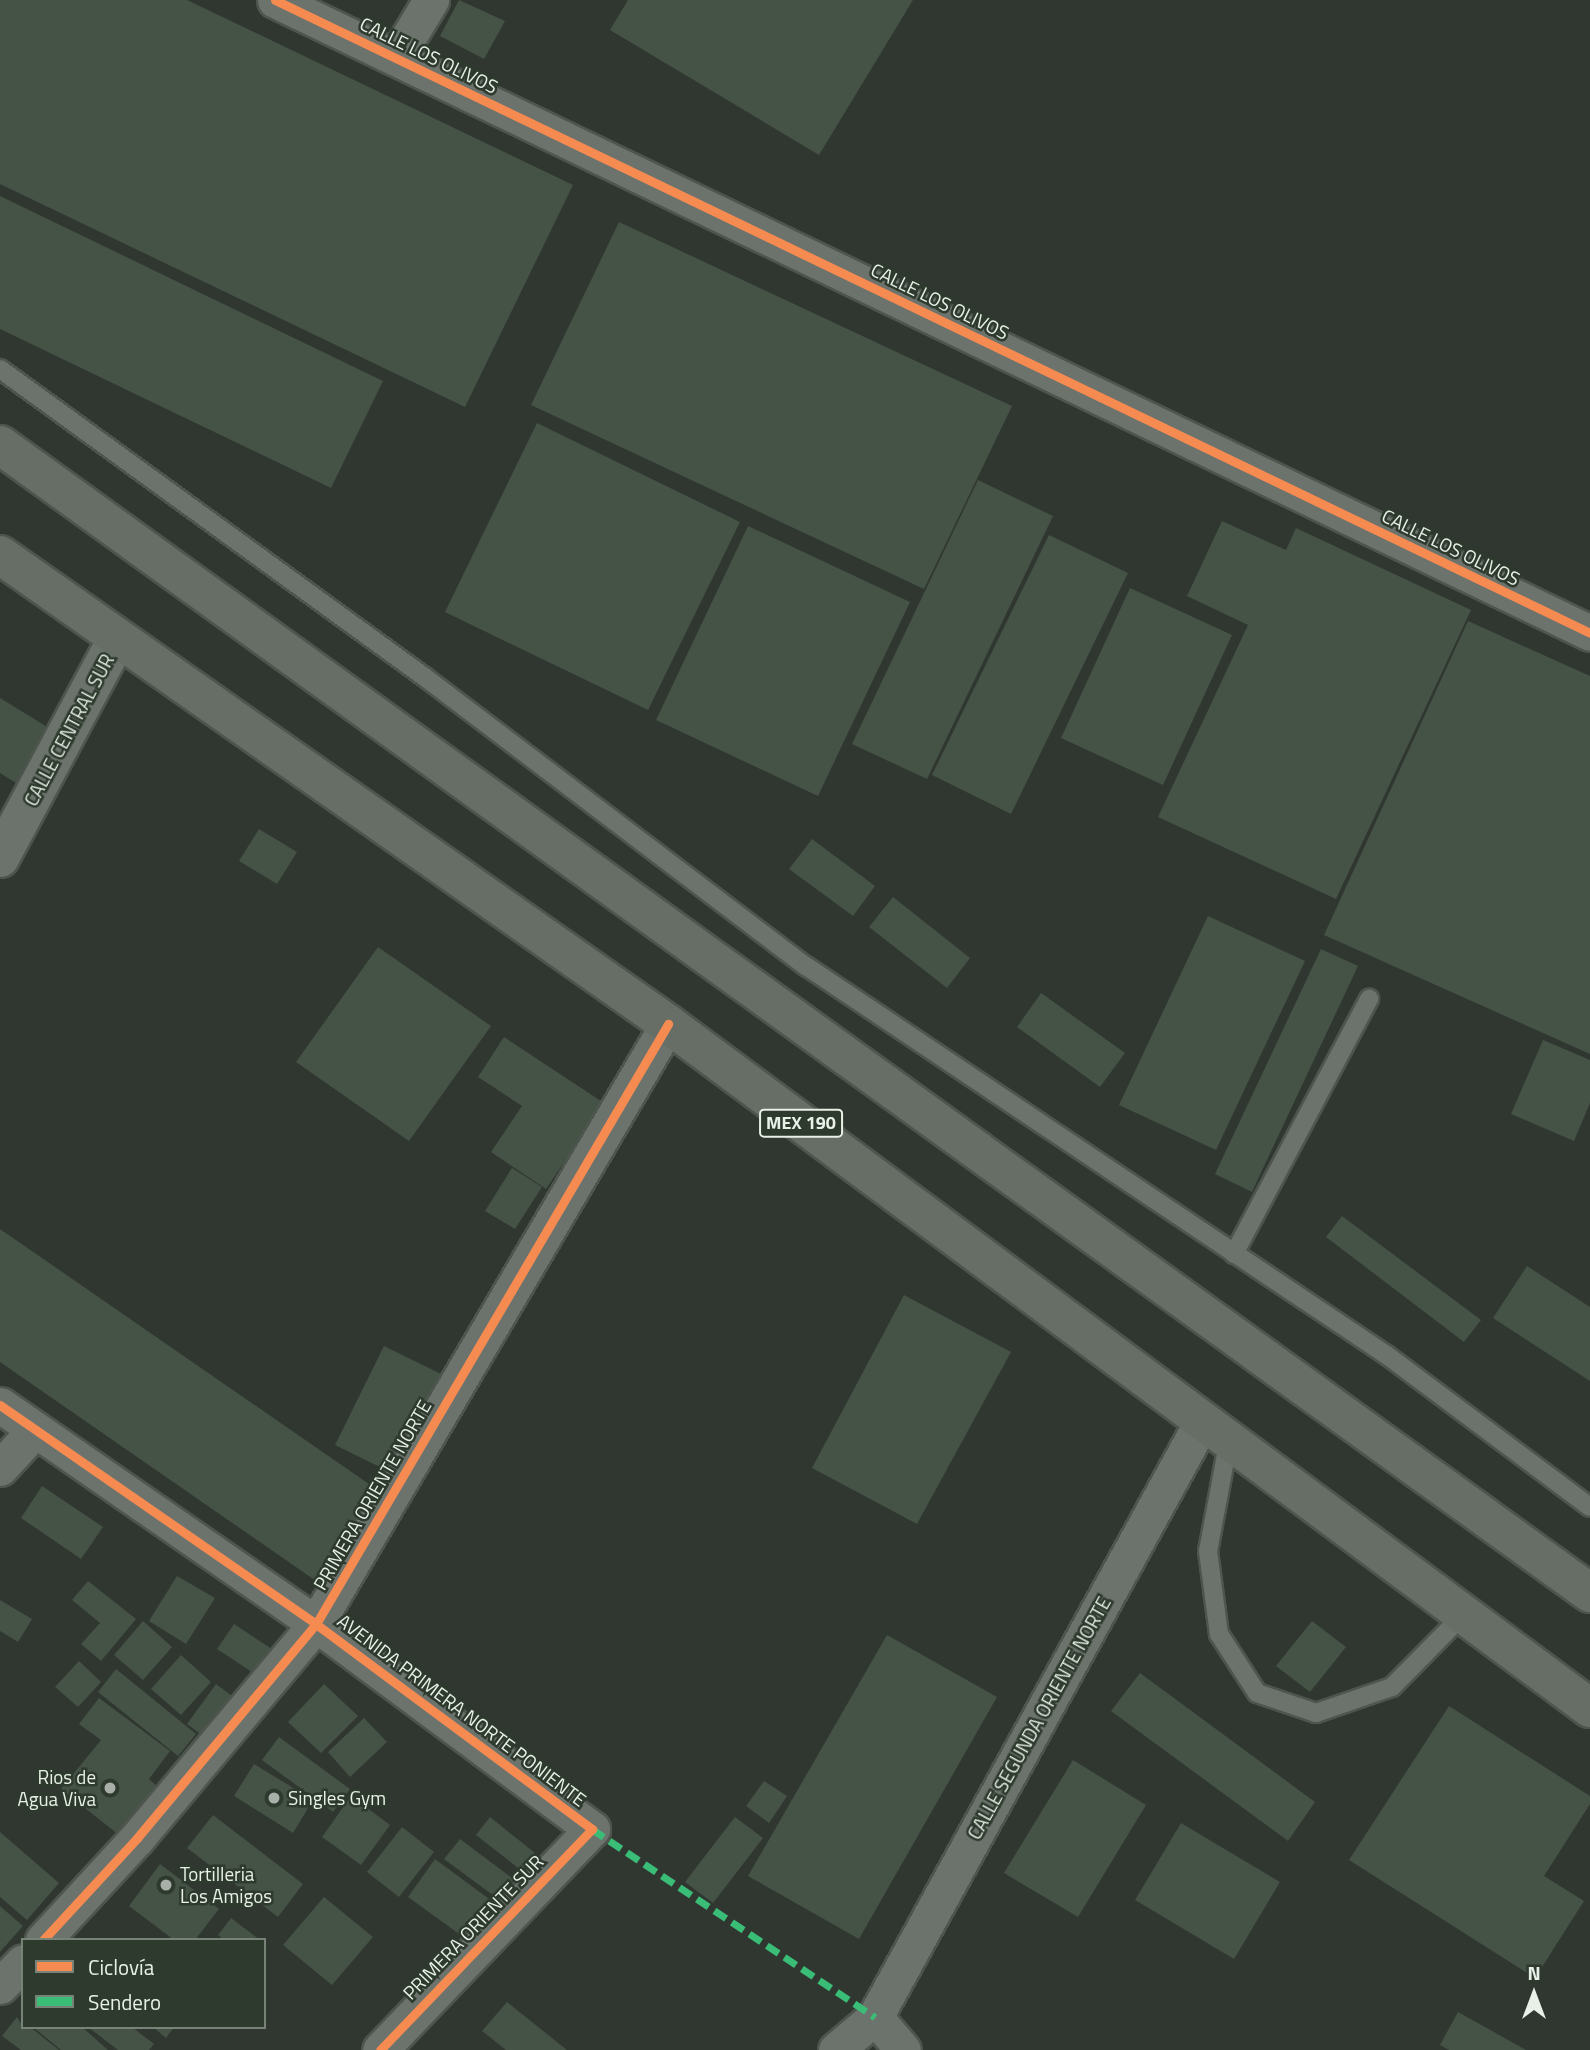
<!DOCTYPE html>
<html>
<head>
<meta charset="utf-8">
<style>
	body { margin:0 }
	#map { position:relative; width:1590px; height:2050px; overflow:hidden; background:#303730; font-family:"Titillium Web",sans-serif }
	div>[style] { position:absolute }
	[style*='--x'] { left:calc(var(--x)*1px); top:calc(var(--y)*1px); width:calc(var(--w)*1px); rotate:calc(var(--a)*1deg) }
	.building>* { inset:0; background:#455246 }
	.roads { filter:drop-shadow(2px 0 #4e554e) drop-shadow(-2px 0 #4e554e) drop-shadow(0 2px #4e554e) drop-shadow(0 -2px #4e554e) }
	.service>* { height:18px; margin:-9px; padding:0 9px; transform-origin:9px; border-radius:9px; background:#6c726c }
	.minor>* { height:35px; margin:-17.5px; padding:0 17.5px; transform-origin:17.5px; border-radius:17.5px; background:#6c726c }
	.tertiary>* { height:38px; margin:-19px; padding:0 19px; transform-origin:19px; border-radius:19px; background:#6c726c }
	.primary>* { height:38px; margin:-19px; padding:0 19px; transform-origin:19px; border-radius:19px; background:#666e66 }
	.quiet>* { height:7px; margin-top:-3.5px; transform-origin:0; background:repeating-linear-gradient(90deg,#3abd76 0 14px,transparent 0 21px) }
	.cycleway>* { height:9px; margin:-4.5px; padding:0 4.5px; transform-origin:4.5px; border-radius:4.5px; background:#f68b52 }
	.dots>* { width:19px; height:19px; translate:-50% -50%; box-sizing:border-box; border:4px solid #2d3a2d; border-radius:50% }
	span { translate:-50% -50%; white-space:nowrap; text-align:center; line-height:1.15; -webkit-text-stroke:5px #2d3a2d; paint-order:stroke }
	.shield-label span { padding:2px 5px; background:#2d3a2d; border:2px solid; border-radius:5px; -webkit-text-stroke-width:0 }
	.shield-label { font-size:18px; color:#e8f0e8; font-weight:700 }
	.street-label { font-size:19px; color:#e8f0e8 }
	.poi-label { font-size:19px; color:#e8f0e8 }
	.right { translate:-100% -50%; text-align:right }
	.left { translate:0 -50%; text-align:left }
	.legend { position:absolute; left:21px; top:1938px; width:245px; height:91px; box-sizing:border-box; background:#2d3a2d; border:2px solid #788378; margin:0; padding:9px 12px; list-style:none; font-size:21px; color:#e8f0e8 }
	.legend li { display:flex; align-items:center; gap:14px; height:35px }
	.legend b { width:35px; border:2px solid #788378 }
	.north { position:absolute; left:1499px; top:1959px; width:70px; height:70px; -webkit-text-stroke:5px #2d3a2d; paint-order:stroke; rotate:0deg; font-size:19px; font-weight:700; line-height:28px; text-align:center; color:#e8f0e8 }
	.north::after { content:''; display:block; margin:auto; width:24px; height:32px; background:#e8f0e8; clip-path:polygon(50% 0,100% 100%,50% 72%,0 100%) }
</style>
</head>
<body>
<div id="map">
	<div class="building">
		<i style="clip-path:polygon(0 0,187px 0,573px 185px,465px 407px,0 184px)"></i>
		<i style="clip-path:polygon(459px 0,505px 21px,484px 59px,440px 36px)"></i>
		<i style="clip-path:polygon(628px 0,913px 0,819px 155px,610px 30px)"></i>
		<i style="clip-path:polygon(0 196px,383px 381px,331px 488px,0 329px)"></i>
		<i style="clip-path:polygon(619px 222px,1012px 406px,924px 589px,531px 405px)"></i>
		<i style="clip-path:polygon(537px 423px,740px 522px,648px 710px,445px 612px)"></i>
		<i style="clip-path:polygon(978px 480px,1053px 516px,927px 779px,852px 744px)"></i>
		<i style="clip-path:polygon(1222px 521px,1286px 550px,1296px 528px,1471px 610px,1336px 899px,1158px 817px,1248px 625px,1187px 596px)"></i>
		<i style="clip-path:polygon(748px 526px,910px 602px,818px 796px,656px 720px)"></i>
		<i style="clip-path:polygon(1049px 535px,1128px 573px,1011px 814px,932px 775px)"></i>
		<i style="clip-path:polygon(1130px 588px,1232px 635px,1163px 785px,1061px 738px)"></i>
		<i style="clip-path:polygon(1468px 621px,1590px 676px,1590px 1054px,1324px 935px)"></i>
		<i style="clip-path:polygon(0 698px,49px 728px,16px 783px,0 773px)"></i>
		<i style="clip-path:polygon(259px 829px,297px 852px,277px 884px,239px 861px)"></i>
		<i style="clip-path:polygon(812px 839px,875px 886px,853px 916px,789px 869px)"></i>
		<i style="clip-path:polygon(893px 897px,970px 958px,947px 988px,869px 927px)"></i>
		<i style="clip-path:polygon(1208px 916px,1305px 961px,1216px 1150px,1119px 1105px)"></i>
		<i style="clip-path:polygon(378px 947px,491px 1026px,409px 1141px,296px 1062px)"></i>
		<i style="clip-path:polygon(1321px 949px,1358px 966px,1252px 1192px,1215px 1174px)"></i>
		<i style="clip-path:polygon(1041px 993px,1125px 1053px,1100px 1087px,1017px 1027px)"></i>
		<i style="clip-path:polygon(504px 1037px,604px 1103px,546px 1189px,491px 1152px,522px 1106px,478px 1077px)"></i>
		<i style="clip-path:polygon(1543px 1040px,1590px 1060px,1590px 1103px,1574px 1141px,1511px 1114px)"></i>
		<i style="clip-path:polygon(512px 1168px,542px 1187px,515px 1229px,485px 1211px)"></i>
		<i style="clip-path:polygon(1342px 1216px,1481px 1320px,1464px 1342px,1326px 1237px)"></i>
		<i style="clip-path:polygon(0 1229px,382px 1493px,319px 1583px,0 1362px)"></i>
		<i style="clip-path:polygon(1527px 1266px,1590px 1307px,1590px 1381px,1493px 1318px)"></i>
		<i style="clip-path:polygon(904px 1295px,1011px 1352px,917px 1524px,812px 1468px)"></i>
		<i style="clip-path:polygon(384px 1346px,441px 1374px,392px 1473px,335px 1445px)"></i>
		<i style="clip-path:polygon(42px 1486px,103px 1527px,81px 1559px,21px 1518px)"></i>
		<i style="clip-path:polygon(177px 1576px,215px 1598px,186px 1644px,149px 1621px)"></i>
		<i style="clip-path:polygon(88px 1581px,136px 1619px,101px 1661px,81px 1644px,100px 1623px,72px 1600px)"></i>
		<i style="clip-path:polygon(0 1600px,32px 1619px,18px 1642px,0 1631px)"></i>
		<i style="clip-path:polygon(143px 1621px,172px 1647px,143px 1680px,114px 1655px)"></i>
		<i style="clip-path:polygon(1312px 1621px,1346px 1647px,1310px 1692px,1276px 1666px)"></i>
		<i style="clip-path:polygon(234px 1624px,275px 1651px,258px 1676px,217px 1649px)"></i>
		<i style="clip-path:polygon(887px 1635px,997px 1697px,859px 1939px,748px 1876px)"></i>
		<i style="clip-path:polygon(181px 1655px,211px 1682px,181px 1715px,151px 1689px)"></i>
		<i style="clip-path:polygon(79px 1661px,101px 1682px,78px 1707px,55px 1687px)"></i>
		<i style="clip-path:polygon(116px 1669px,196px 1734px,178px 1756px,98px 1692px)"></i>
		<i style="clip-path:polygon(1140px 1673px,1315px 1802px,1288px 1841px,1111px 1711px)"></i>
		<i style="clip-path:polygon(216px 1684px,235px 1698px,206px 1738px,187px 1724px)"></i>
		<i style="clip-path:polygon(324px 1684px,358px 1716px,321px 1753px,288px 1722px)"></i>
		<i style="clip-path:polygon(99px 1698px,170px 1751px,149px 1779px,158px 1787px,119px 1835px,61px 1789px,101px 1740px,79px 1724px)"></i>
		<i style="clip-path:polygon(1449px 1706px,1590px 1796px,1590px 1804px,1544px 1876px,1584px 1901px,1535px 1978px,1349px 1860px)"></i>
		<i style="clip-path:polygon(364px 1718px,387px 1742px,350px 1777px,328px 1752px)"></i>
		<i style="clip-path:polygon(279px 1737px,350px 1789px,333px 1812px,262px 1760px)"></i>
		<i style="clip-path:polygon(1073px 1760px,1146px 1805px,1078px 1917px,1004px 1873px)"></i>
		<i style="clip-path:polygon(254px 1764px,313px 1800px,293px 1833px,234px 1796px)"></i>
		<i style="clip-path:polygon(764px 1781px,787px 1796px,769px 1823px,746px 1806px)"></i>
		<i style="clip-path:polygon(351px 1796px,390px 1825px,361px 1865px,322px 1837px)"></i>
		<i style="clip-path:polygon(213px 1815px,303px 1884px,278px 1917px,187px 1848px)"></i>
		<i style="clip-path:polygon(490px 1817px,535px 1853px,522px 1871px,476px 1835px)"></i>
		<i style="clip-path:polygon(735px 1817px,763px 1838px,713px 1903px,685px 1882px)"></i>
		<i style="clip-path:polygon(1181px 1823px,1280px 1882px,1234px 1959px,1135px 1900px)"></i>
		<i style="clip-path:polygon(402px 1827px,434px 1852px,399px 1897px,367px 1872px)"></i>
		<i style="clip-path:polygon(0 1832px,59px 1883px,27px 1920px,0 1897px)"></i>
		<i style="clip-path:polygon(460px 1839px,524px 1887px,509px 1907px,444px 1859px)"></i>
		<i style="clip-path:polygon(435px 1859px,500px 1907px,473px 1944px,408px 1897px)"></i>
		<i style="clip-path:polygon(160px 1864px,219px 1909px,195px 1940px,174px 1940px,129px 1906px)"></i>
		<i style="clip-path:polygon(324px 1897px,373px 1937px,332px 1985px,283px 1945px)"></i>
		<i style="clip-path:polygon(0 1906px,23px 1926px,0 1952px)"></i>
		<i style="clip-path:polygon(231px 1918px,260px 1940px,224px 1940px,218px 1935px)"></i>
		<i style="clip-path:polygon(507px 2002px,567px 2050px,506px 2050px,482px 2031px)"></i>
		<i style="clip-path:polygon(1458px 2012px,1526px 2050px,1449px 2050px,1440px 2045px)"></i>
		<i style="clip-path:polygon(17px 2017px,23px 2027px,30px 2027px,59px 2050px,21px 2050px,2px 2036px)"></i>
		<i style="clip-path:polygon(33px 2027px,82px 2027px,108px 2050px,61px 2050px)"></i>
		<i style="clip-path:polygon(88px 2027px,132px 2027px,154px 2044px,149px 2050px,118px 2050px)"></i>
		<i style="clip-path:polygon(153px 2027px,174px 2027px,166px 2038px)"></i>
	</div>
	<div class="roads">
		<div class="service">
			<i style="--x:0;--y:369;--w:526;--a:35.96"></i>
			<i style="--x:426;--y:678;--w:477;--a:37.2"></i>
			<i style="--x:806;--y:966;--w:701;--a:33.83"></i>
			<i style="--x:1388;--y:1356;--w:252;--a:36.8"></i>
			<i style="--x:1234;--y:1254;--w:289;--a:-62.1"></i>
			<i style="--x:1229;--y:1439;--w:114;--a:100.6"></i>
			<i style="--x:1208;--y:1551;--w:84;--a:82.5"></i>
			<i style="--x:1219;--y:1634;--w:70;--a:57.2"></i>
			<i style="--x:1257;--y:1693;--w:62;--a:18.7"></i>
			<i style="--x:1316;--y:1713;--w:80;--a:-18.9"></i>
			<i style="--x:1392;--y:1687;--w:103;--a:-45.4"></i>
		</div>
		<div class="minor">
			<i style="--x:275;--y:0;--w:1459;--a:25.7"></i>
			<i style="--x:396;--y:58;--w:68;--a:-58.9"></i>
			<i style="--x:0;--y:1405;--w:384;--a:34.7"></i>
			<i style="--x:316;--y:1624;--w:344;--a:36.6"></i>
			<i style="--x:592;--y:1829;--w:306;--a:133.8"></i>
			<i style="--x:0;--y:1468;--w:50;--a:-47.4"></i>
			<i style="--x:43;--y:1940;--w:139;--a:-47.3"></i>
			<i style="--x:137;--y:1838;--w:279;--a:-50.1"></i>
			<i style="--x:316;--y:1624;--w:696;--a:-59.6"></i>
			<i style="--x:0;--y:1986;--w:33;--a:-46"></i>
			<i style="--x:875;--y:2017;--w:43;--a:49.7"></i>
			<i style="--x:836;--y:2050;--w:51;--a:-40.2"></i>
			<i style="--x:875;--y:2017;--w:681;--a:-61.22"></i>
		</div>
		<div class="tertiary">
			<i style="--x:0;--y:858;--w:248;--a:-61.9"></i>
		</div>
		<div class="primary">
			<i style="--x:0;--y:445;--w:1961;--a:35.83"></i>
			<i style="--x:0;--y:555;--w:816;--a:35.07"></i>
			<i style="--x:668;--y:1024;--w:1148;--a:36.57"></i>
		</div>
	</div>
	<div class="quiet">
		<i style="--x:592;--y:1829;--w:340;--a:33.6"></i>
	</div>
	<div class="cycleway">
		<i style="--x:275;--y:0;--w:1459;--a:25.7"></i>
		<i style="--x:0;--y:1405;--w:384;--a:34.7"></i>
		<i style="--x:316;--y:1624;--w:344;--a:36.6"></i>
		<i style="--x:592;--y:1829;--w:306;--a:133.8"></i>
		<i style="--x:43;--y:1940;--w:139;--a:-47.3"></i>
		<i style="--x:137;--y:1838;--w:279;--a:-50.1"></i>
		<i style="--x:316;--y:1624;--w:696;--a:-59.6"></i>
	</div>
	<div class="dots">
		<i style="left:110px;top:1788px;background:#a8afa8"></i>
		<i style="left:274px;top:1798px;background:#a8afa8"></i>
		<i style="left:166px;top:1885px;background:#a8afa8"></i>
	</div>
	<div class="shield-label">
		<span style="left:801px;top:1123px">MEX 190</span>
	</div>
	<div class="street-label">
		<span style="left:429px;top:55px;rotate:26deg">CALLE LOS OLIVOS</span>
		<span style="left:940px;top:301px;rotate:26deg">CALLE LOS OLIVOS</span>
		<span style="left:1451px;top:547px;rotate:26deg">CALLE LOS OLIVOS</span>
		<span style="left:69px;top:730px;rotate:-62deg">CALLE CENTRAL SUR</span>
		<span style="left:372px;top:1495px;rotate:-60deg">PRIMERA ORIENTE NORTE</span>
		<span style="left:462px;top:1710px;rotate:37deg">AVENIDA PRIMERA NORTE PONIENTE</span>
		<span style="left:1039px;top:1718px;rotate:-61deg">CALLE SEGUNDA ORIENTE NORTE</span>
		<span style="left:473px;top:1927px;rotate:-46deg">PRIMERA ORIENTE SUR</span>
	</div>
	<div class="poi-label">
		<span class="right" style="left:96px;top:1788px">Rios de<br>Agua Viva</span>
		<span class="left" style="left:288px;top:1798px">Singles Gym</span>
		<span class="left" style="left:180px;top:1885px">Tortilleria<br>Los Amigos</span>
	</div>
	<ul class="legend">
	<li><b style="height:9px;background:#f68b52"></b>Ciclovía</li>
	<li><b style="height:9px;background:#3abd76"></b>Sendero</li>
	</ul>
	<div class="north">N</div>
</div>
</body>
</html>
